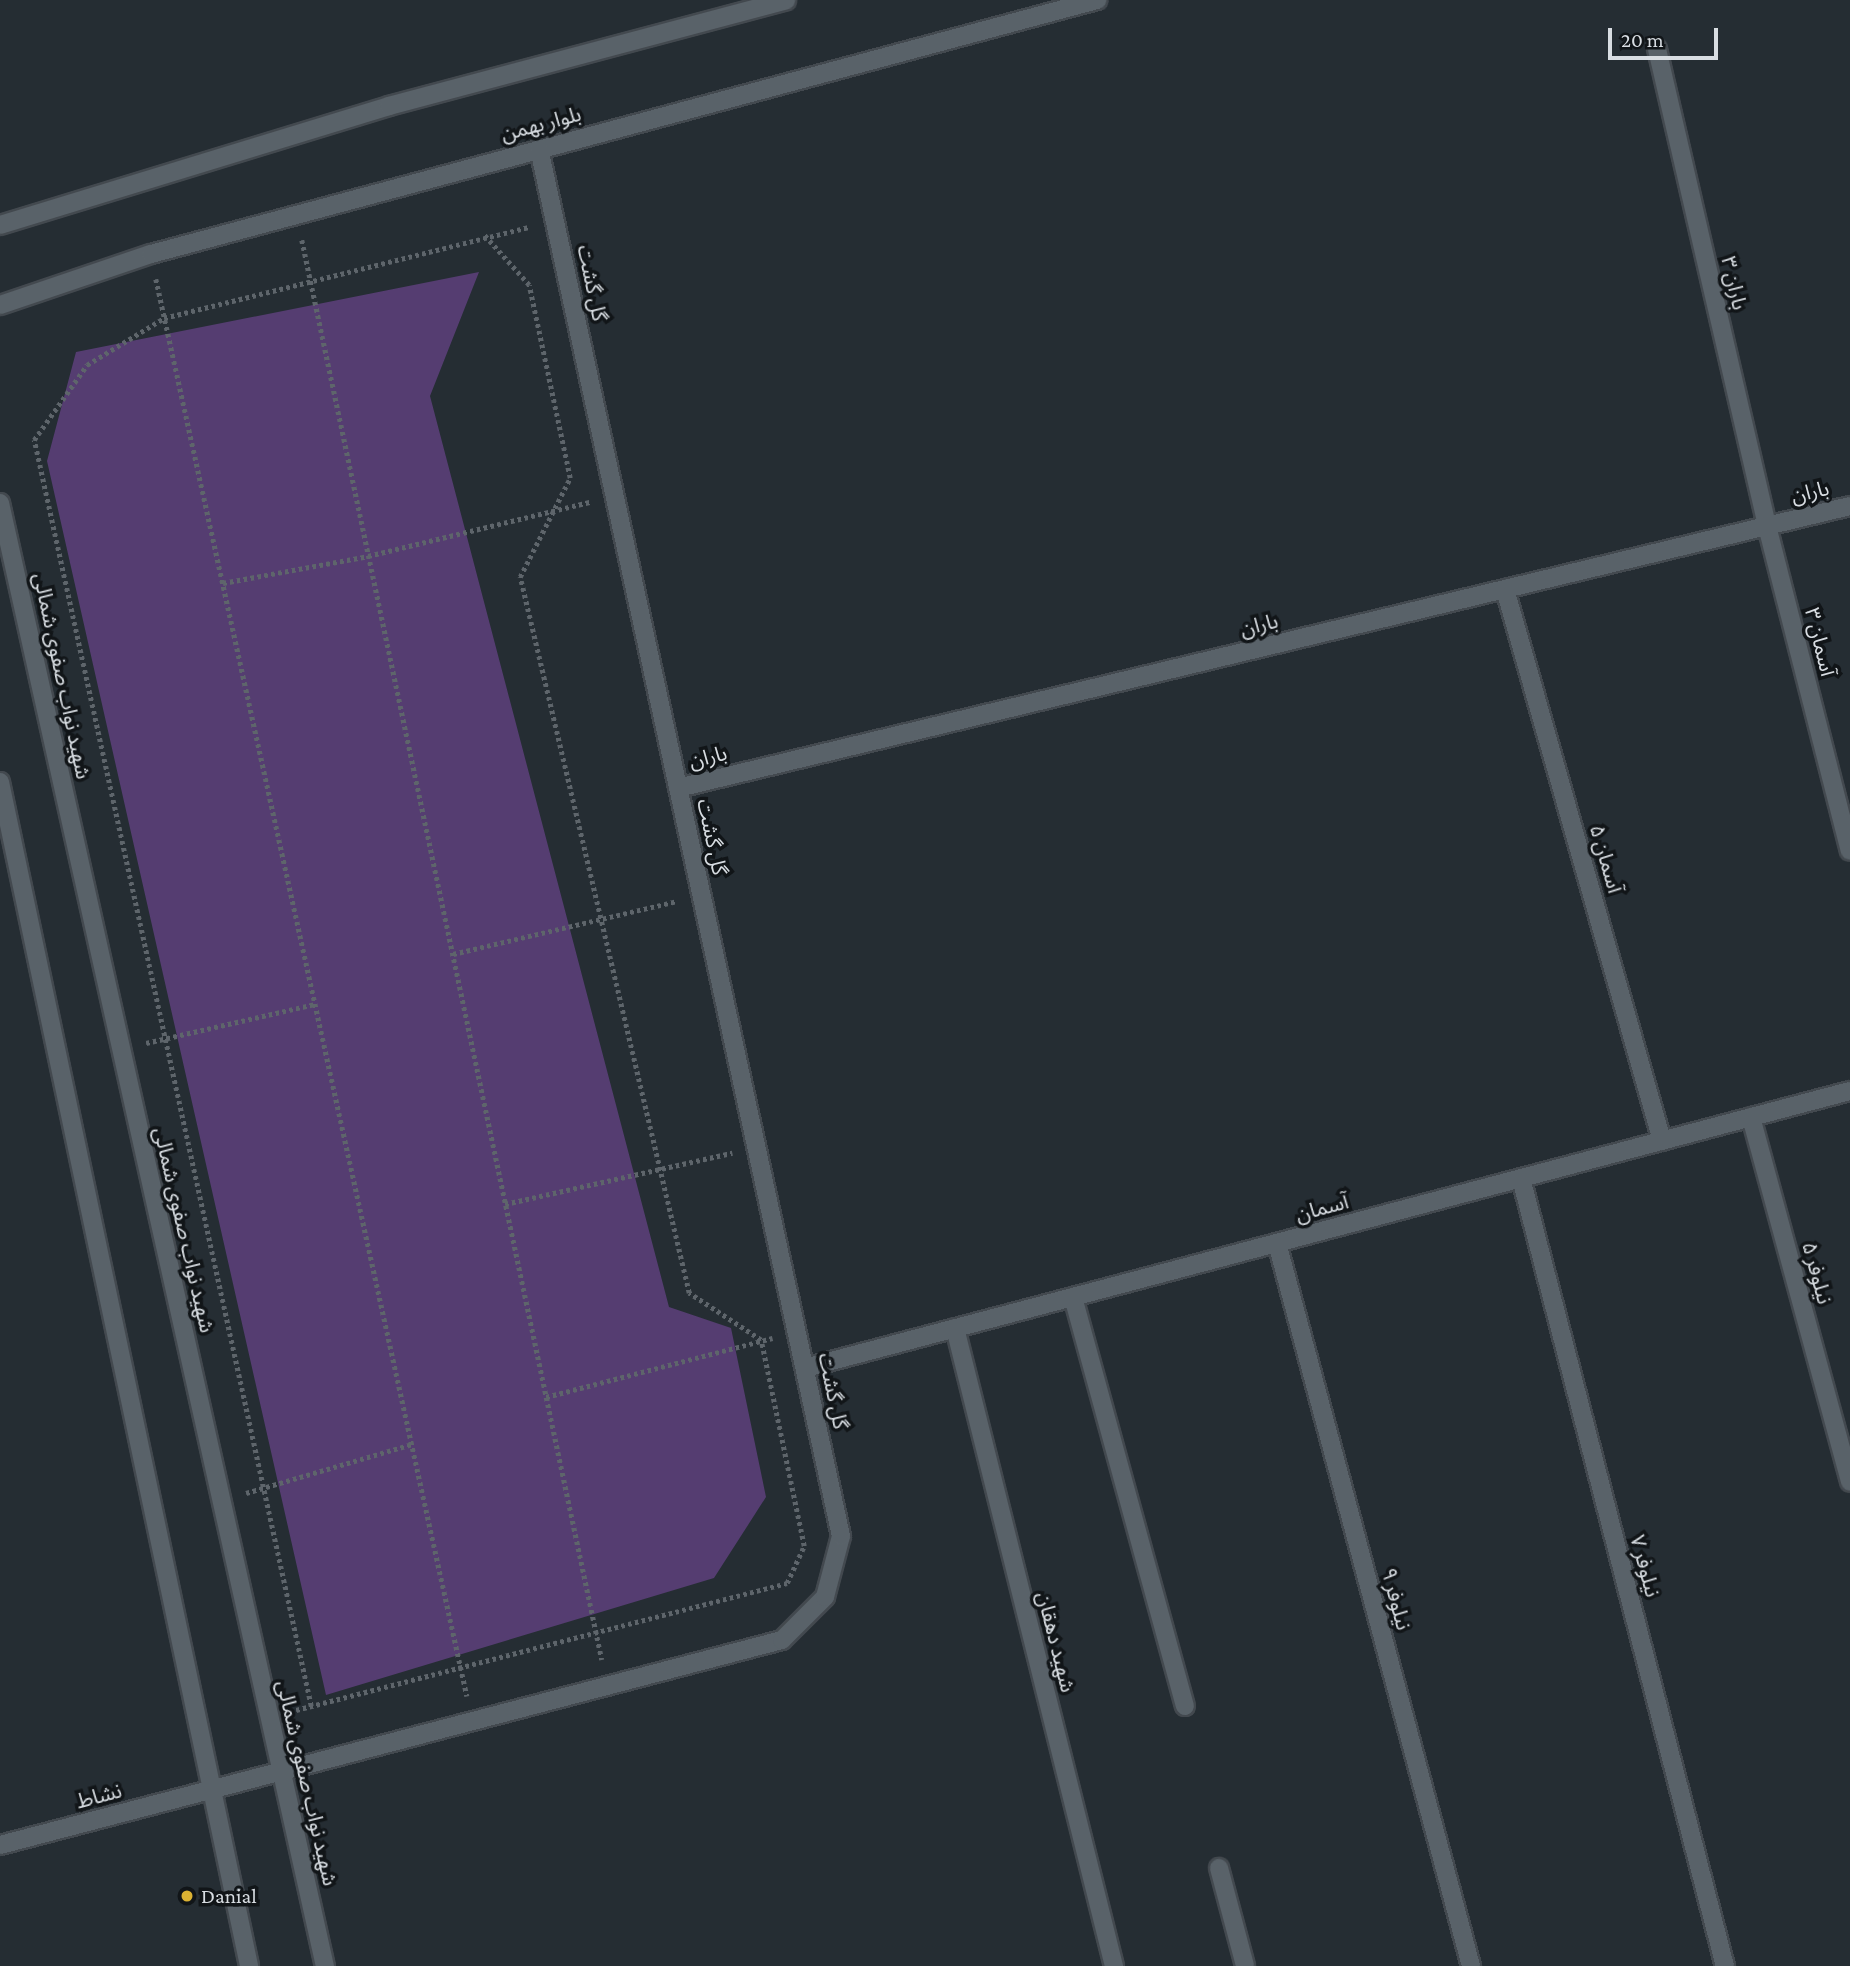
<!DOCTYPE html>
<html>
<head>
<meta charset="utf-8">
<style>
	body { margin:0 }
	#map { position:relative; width:1850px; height:1966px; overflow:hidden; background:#252d33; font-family:"Crimson Pro","Noto Sans Arabic",serif }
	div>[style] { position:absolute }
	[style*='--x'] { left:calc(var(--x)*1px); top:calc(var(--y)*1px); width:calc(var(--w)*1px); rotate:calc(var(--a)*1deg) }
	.green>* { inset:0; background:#553d71 }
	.path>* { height:4.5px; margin-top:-2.25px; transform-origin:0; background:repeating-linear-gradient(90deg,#5e656b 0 3.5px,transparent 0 7px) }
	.roads { filter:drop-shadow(2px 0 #43494f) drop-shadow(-2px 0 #43494f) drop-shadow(0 2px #43494f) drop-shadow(0 -2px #43494f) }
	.minor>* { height:18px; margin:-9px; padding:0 9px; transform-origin:9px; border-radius:9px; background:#596269 }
	.dots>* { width:19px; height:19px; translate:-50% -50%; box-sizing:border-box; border:4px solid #111518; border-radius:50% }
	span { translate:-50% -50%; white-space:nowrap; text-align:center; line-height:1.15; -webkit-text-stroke:7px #111518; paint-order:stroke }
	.street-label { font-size:21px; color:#d8dde2 }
	.poi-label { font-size:21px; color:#d8dde2 }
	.left { translate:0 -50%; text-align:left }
	.scale { position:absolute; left:1608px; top:28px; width:110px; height:32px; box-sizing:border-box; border:4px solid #d8dde2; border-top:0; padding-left:9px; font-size:21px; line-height:24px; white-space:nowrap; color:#d8dde2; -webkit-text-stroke:5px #111518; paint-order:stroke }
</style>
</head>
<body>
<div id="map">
	<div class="green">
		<i style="clip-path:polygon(479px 272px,430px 396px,669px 1307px,731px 1328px,766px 1497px,714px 1578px,326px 1695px,47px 461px,76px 352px)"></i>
	</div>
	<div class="path">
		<i style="--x:302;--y:240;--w:1451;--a:78.07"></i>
		<i style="--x:156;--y:279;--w:1451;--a:77.62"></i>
		<i style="--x:223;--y:583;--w:147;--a:-10.5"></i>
		<i style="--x:368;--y:556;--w:228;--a:-13.7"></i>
		<i style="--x:453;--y:954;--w:230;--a:-13.3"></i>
		<i style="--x:146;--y:1043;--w:173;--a:-13"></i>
		<i style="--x:505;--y:1204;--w:233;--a:-12.7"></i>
		<i style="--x:546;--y:1397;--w:234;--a:-14.6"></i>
		<i style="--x:246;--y:1493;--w:173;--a:-16.4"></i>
		<i style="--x:311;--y:1706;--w:1296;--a:-102.34"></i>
		<i style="--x:34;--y:440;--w:92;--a:-54.8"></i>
		<i style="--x:87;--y:365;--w:90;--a:-31.4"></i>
		<i style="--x:164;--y:318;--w:375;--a:-14"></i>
		<i style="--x:296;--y:1710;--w:507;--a:-14.5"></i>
		<i style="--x:787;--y:1583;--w:41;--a:-65.3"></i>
		<i style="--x:804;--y:1546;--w:210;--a:-101.8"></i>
		<i style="--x:761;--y:1340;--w:86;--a:-146.9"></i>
		<i style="--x:689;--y:1293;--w:736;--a:-103.28"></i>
		<i style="--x:520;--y:577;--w:111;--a:-63.2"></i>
		<i style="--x:570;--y:478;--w:197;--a:-102"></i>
		<i style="--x:529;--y:285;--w:67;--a:-132"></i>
	</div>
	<div class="roads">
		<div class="minor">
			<i style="--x:1657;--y:49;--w:490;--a:77"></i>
			<i style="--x:1767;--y:526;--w:335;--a:75.7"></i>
			<i style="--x:0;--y:225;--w:407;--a:-17"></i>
			<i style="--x:389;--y:106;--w:411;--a:-14.9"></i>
			<i style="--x:0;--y:305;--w:159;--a:-18.7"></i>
			<i style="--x:151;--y:254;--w:980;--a:-15.03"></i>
			<i style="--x:0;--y:503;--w:1499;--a:77.48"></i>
			<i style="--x:1505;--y:589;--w:574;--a:74.12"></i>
			<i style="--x:0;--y:782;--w:1210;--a:78.12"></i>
			<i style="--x:678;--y:788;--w:1205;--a:-13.53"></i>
			<i style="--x:1751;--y:1117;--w:378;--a:74.8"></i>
			<i style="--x:1521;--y:1178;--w:814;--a:75.49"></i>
			<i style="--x:1277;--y:1243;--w:749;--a:74.98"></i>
			<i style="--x:1073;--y:1297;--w:424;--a:74.7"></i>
			<i style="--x:955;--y:1328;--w:658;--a:76.01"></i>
			<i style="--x:805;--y:1368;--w:1081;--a:-14.85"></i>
			<i style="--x:0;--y:1845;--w:808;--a:-14.69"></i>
			<i style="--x:782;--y:1640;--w:61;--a:-45"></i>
			<i style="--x:825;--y:1597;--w:63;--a:-75.3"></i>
			<i style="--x:841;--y:1536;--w:1420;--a:-102.28"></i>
			<i style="--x:1219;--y:1868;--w:101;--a:75.1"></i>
		</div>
	</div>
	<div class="dots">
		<i style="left:187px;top:1896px;background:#dbb233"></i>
	</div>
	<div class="street-label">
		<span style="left:541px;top:124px;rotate:-15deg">بلوار بهمن</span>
		<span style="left:592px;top:283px;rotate:78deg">گل گشت</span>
		<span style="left:1734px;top:283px;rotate:77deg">باران ۳</span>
		<span style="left:1810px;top:492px;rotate:-13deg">باران</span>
		<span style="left:1259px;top:625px;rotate:-14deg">باران</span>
		<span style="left:1820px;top:642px;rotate:76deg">آسمان ۳</span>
		<span style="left:62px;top:676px;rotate:78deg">شهید نواب صفوی شمالی</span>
		<span style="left:708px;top:757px;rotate:-14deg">باران</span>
		<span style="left:712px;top:837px;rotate:78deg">گل گشت</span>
		<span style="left:1606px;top:859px;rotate:74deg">آسمان ۵</span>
		<span style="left:1322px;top:1208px;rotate:-15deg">آسمان</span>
		<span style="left:184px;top:1230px;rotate:77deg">شهید نواب صفوی شمالی</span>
		<span style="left:1817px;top:1273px;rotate:75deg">نیلوفر ۵</span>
		<span style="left:833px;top:1391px;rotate:78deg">گل گشت</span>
		<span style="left:1645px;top:1566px;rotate:75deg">نیلوفر ۷</span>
		<span style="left:1396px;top:1599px;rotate:75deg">نیلوفر ۹</span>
		<span style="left:1056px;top:1642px;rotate:76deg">شهید دهقان</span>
		<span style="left:307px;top:1783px;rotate:77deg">شهید نواب صفوی شمالی</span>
		<span style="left:99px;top:1796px;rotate:-15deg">نشاط</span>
	</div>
	<div class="poi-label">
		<span class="left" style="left:201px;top:1896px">Danial</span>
	</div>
	<div class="scale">20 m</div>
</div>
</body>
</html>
